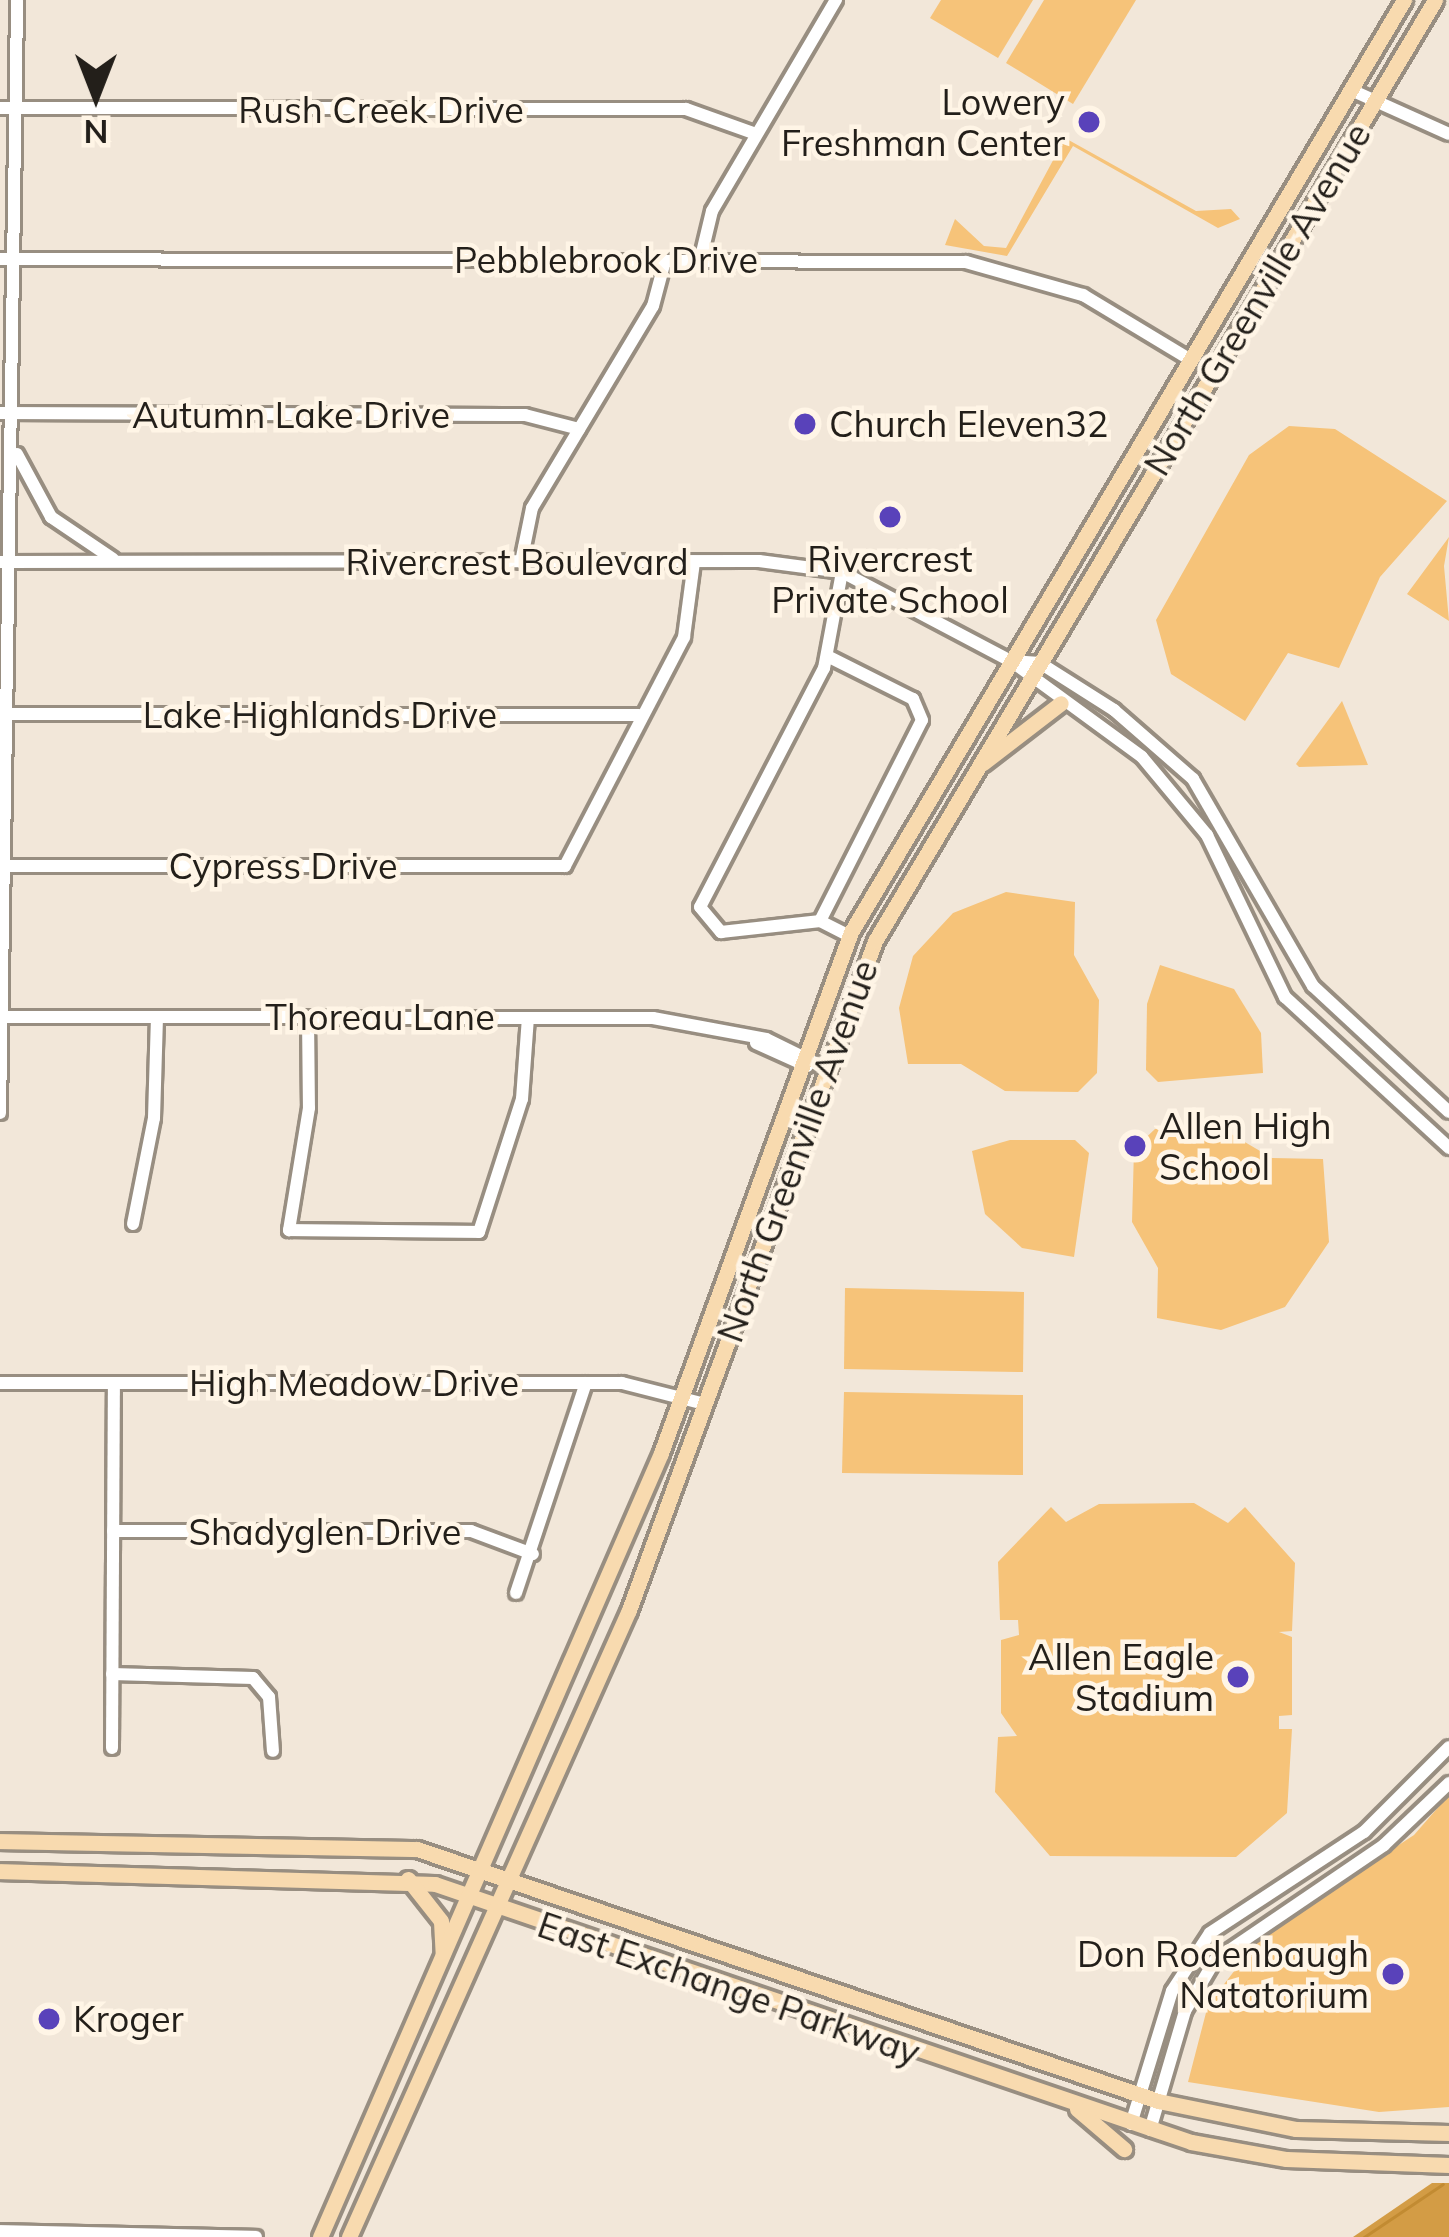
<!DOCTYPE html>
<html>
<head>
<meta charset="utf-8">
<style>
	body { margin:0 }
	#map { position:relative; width:1449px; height:2237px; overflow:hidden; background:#f2e7d9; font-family:Mulish,sans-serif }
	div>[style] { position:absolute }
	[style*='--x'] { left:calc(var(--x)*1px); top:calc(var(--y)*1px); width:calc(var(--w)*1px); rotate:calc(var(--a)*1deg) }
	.green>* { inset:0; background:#f6c379 }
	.forest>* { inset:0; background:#d39c45 }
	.stream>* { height:3px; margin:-1.5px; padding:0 1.5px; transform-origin:1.5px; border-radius:1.5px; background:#c28b32 }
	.roads { filter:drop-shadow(3px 0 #988e81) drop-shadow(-3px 0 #988e81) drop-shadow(0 3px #988e81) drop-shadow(0 -3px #988e81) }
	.minor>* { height:12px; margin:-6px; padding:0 6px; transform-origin:6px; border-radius:6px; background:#fff }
	.major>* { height:15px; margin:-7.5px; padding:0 7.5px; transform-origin:7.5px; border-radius:7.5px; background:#f8daaf }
	.dots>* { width:33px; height:33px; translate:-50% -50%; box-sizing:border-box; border:6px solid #fff5e6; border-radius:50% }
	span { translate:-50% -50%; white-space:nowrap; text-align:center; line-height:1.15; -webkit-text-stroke:9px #fff5e6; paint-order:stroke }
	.poi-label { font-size:36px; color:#231f1a }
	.right { translate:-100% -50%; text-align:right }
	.left { translate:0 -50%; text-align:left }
	.street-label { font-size:36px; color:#231f1a }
	.north { position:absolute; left:36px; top:36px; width:120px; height:120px; -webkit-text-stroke:9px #fff5e6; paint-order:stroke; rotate:180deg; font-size:33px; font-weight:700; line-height:48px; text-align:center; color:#231f1a }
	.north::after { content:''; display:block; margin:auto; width:42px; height:54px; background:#231f1a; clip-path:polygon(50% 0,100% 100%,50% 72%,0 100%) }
</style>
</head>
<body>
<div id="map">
	<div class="green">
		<i style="clip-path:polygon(941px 0,1033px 0,998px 58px,930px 18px)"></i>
		<i style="clip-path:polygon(1044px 0,1136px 0,1073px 104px,1006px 63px)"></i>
		<i style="clip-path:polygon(1065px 138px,1196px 211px,1231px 209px,1240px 219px,1218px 228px,1073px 146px,1007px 256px,945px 245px,955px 219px,984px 246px,1006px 248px)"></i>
		<i style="clip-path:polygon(1289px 426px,1335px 429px,1447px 501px,1380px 577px,1339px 668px,1288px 653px,1245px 721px,1171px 674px,1156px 620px,1249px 455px)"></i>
		<i style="clip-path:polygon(1449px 537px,1444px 566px,1449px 621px,1407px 594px)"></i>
		<i style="clip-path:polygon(1342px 701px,1368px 765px,1299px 767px,1296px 764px)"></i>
		<i style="clip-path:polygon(1006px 892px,1075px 902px,1074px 955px,1099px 1000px,1097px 1073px,1078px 1092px,1005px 1091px,961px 1064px,908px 1064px,899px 1008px,913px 956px,953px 913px)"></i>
		<i style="clip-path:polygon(1160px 965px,1234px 989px,1261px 1033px,1263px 1073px,1158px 1082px,1146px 1070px,1147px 1004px)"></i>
		<i style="clip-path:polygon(1155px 1129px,1226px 1131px,1272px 1158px,1323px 1159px,1329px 1242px,1285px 1307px,1221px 1330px,1157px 1318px,1158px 1268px,1132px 1222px,1134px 1149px)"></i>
		<i style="clip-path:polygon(1010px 1140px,1075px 1140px,1089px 1153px,1074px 1257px,1022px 1248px,985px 1214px,972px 1151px)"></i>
		<i style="clip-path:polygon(845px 1288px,1024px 1292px,1023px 1372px,844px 1369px)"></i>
		<i style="clip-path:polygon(844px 1392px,1023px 1395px,1023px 1475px,842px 1473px)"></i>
		<i style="clip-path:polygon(1194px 1503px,1228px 1523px,1245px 1507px,1295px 1563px,1292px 1631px,1279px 1632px,1292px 1637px,1292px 1715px,1279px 1716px,1279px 1729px,1292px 1729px,1287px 1813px,1236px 1857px,1050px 1856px,995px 1792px,998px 1737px,1017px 1736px,1001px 1713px,1001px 1640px,1019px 1635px,1018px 1620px,1000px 1620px,998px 1562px,1051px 1507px,1066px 1522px,1099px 1504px)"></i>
		<i style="clip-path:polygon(1449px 1795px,1449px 2107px,1379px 2112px,1188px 2082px,1208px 2005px,1262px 1935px,1414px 1835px)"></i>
	</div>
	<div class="forest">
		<i style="clip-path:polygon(1432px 2183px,1449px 2183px,1449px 2237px,1353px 2237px)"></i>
	</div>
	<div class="stream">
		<i style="--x:1364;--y:2237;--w:95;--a:-33.9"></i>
	</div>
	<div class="roads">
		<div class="minor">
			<i style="--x:1351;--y:90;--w:107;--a:24.2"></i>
			<i style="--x:0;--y:108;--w:686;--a:0.08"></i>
			<i style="--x:686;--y:109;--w:74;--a:19.7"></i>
			<i style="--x:0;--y:259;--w:966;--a:0.18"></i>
			<i style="--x:966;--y:262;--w:122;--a:15.8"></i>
			<i style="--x:1083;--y:295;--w:124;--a:31.1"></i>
			<i style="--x:700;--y:261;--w:51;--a:-76.5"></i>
			<i style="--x:712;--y:211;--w:245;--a:-59.6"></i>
			<i style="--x:0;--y:413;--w:525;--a:0.22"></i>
			<i style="--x:525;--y:415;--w:56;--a:14.5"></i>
			<i style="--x:17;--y:454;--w:72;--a:61.6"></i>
			<i style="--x:51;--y:517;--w:75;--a:34.1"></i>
			<i style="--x:0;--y:562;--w:759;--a:-0.08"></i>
			<i style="--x:759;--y:561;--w:84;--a:7.5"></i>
			<i style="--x:842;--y:572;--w:191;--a:27.8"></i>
			<i style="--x:1011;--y:661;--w:162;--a:36.2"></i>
			<i style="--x:1142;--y:757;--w:102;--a:50.2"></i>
			<i style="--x:1207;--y:835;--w:180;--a:64.3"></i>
			<i style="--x:1285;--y:997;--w:223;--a:42.6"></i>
			<i style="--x:521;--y:562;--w:55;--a:-78.5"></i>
			<i style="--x:532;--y:508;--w:235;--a:-59.1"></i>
			<i style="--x:653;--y:306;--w:47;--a:-75.1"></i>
			<i style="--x:842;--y:572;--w:98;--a:100.6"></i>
			<i style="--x:824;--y:668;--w:269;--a:117.4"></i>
			<i style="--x:700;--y:907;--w:33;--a:50"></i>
			<i style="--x:721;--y:932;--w:100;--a:-6.3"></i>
			<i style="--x:820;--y:921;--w:34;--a:27"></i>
			<i style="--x:1011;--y:661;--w:29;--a:4"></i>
			<i style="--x:1040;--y:663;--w:88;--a:32.4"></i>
			<i style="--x:1114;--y:710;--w:105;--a:41.1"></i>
			<i style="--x:1193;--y:779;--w:239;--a:59.9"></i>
			<i style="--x:1313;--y:986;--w:185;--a:42.8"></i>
			<i style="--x:0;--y:714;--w:639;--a:0.09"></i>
			<i style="--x:0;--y:866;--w:565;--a:0"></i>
			<i style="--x:565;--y:866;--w:258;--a:-62.5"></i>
			<i style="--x:684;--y:637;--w:76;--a:-82.4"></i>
			<i style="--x:820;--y:921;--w:225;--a:-63.1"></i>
			<i style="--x:922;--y:720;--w:23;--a:-113"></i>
			<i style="--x:913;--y:699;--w:94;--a:-153.4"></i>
			<i style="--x:1;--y:1017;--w:652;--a:0.09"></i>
			<i style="--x:653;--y:1018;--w:115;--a:10.5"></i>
			<i style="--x:766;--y:1039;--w:64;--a:26.2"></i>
			<i style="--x:308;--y:1017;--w:91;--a:89.4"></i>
			<i style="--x:309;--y:1108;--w:124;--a:99.3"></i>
			<i style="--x:289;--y:1230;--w:190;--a:0.6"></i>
			<i style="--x:479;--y:1232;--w:140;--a:-72.1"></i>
			<i style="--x:522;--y:1099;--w:81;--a:-85.8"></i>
			<i style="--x:756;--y:1043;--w:56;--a:24.3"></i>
			<i style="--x:0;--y:1113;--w:1113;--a:-89.12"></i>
			<i style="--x:133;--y:1224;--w:108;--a:-78.8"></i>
			<i style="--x:154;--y:1118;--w:101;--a:-88.3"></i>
			<i style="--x:0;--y:1383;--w:622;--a:0"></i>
			<i style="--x:622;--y:1383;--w:86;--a:14.2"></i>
			<i style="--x:113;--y:1531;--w:358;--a:0"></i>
			<i style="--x:471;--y:1531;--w:66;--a:20.4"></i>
			<i style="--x:516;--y:1593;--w:221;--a:-71.6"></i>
			<i style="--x:112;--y:1674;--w:141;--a:1.6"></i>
			<i style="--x:253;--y:1678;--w:25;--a:50"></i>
			<i style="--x:269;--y:1697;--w:54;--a:85.8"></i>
			<i style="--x:112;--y:1748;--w:365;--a:-89.7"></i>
			<i style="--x:1131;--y:2124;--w:139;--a:-72.9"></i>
			<i style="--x:1172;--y:1991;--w:69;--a:-56.8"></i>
			<i style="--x:1210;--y:1933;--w:184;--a:-33.3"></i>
			<i style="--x:1364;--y:1832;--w:120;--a:-45"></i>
			<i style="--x:1150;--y:2130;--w:124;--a:-73.6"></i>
			<i style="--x:1185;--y:2011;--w:59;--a:-59.5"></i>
			<i style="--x:1215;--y:1960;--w:204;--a:-34.2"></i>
			<i style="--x:1384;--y:1845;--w:90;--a:-43.6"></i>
			<i style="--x:0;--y:2231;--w:256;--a:1.3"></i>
		</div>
		<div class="major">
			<i style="--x:983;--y:763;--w:98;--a:-37.6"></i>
			<i style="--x:0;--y:1841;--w:417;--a:1.1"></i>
			<i style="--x:417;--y:1849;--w:783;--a:18.78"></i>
			<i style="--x:1158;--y:2101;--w:141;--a:11.5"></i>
			<i style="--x:1296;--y:2129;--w:153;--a:1.5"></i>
			<i style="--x:0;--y:1871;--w:435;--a:1.7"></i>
			<i style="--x:435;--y:1884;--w:799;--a:18.84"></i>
			<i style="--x:1191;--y:2142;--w:97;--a:10.1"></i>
			<i style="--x:1286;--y:2159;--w:163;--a:2.1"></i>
			<i style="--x:408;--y:1879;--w:53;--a:51.8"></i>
			<i style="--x:441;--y:1921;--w:33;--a:87"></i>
			<i style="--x:1077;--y:2109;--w:62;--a:40.4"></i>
			<i style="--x:320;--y:2237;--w:855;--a:-66.49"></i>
			<i style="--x:661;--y:1453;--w:555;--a:-69.96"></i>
			<i style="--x:851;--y:932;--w:1084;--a:-59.32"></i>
			<i style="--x:349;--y:2237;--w:687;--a:-65.94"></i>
			<i style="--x:629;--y:1610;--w:713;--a:-69.81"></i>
			<i style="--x:875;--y:941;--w:1095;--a:-59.24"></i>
		</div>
	</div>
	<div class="dots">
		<i style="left:1089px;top:122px;background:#5942ba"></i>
		<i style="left:805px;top:424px;background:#5942ba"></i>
		<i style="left:890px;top:517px;background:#5942ba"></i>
		<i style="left:1135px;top:1146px;background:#5942ba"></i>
		<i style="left:1238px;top:1677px;background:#5942ba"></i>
		<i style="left:1393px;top:1974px;background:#5942ba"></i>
		<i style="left:49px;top:2019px;background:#5942ba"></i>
	</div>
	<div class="poi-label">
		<span class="right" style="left:1065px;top:122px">Lowery<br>Freshman Center</span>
		<span class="left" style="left:829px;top:424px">Church Eleven32</span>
		<span style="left:890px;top:579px">Rivercrest<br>Private School</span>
		<span class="left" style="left:1159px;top:1146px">Allen High<br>School</span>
		<span class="right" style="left:1214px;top:1677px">Allen Eagle<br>Stadium</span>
		<span class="right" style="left:1369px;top:1974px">Don Rodenbaugh<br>Natatorium</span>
		<span class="left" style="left:73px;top:2019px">Kroger</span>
	</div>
	<div class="street-label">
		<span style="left:381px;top:110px">Rush Creek Drive</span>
		<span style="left:606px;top:260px">Pebblebrook Drive</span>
		<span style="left:1257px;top:299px;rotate:-59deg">North Greenville Avenue</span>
		<span style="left:291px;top:415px">Autumn Lake Drive</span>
		<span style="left:517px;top:562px">Rivercrest Boulevard</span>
		<span style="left:320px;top:715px">Lake Highlands Drive</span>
		<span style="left:283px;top:866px">Cypress Drive</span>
		<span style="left:380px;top:1017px">Thoreau Lane</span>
		<span style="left:797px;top:1151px;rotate:-70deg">North Greenville Avenue</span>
		<span style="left:354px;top:1383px">High Meadow Drive</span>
		<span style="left:325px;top:1532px">Shadyglen Drive</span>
		<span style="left:729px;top:1988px;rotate:19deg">East Exchange Parkway</span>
	</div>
	<div class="north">N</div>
</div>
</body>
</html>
